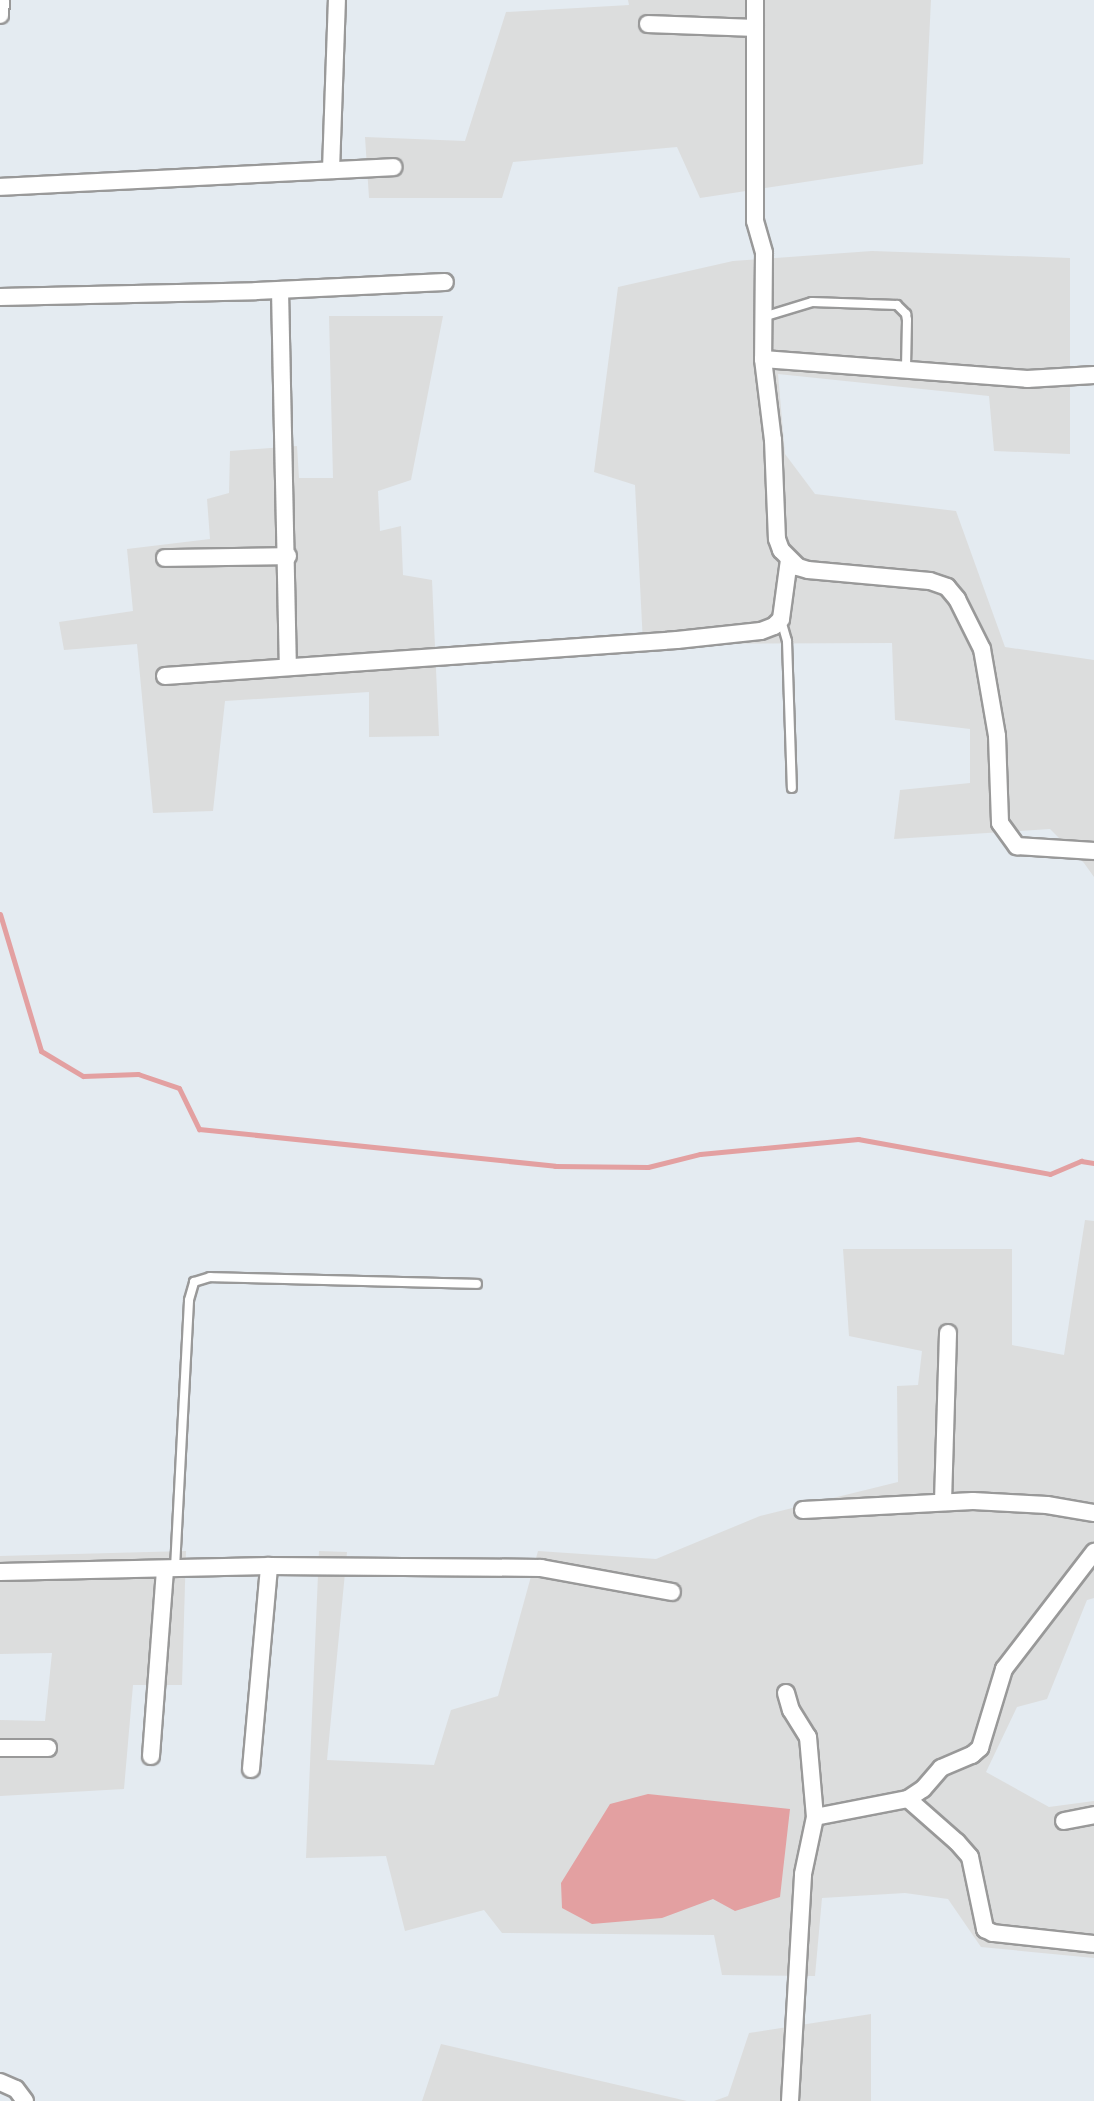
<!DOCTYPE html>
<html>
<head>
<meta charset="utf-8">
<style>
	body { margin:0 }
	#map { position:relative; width:1094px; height:2101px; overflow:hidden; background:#e4ebf1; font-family:"Open Sans",sans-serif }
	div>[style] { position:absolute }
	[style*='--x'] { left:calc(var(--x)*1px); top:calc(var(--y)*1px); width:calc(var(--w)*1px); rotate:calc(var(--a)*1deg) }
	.residential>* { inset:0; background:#dcdddd }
	.water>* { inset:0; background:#e3a0a1 }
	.stream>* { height:5px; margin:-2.5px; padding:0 2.5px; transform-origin:2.5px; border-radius:2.5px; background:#e3a0a1 }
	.roads { filter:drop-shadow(2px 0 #999) drop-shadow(-2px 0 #999) drop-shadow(0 2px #999) drop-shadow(0 -2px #999) }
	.service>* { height:8px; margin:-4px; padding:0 4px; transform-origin:4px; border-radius:4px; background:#fff }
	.minor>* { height:16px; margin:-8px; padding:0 8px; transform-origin:8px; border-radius:8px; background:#fff }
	span { translate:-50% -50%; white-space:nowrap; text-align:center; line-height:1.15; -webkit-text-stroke:4.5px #fff; paint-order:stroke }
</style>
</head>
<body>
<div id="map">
	<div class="residential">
		<i style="clip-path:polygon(628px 0,931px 0,923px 164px,700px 198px,677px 147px,513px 162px,502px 198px,369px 198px,365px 137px,465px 141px,506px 12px,629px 5px)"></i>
		<i style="clip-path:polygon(872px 251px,1070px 258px,1070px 454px,994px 451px,989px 396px,778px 374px,785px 454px,815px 494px,956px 511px,1005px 647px,1094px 660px,1094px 877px,1084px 863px,1050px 829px,894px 839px,900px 790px,970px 783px,970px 729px,895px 720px,892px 643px,643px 644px,635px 485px,594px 472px,618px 287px,733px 261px)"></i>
		<i style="clip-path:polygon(329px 316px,443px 316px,411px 480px,378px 491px,380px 531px,401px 526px,403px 575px,432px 580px,439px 736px,369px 737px,369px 692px,225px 701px,213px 811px,153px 813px,137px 644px,64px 650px,59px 622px,133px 611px,127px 549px,210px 539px,207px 499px,229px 493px,230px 451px,297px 446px,299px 478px,333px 478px)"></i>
		<i style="clip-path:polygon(1085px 1220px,1094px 1221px,1094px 1598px,1087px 1600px,1047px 1699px,1017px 1707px,986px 1772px,1049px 1807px,1094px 1801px,1094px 1958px,981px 1947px,948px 1899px,905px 1893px,822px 1898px,815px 1976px,722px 1975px,714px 1935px,502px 1933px,484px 1910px,405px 1931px,386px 1856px,306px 1858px,319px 1551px,347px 1552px,327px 1760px,434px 1765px,451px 1710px,498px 1696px,538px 1551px,656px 1559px,760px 1516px,898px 1482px,897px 1386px,918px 1385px,922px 1351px,849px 1336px,843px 1249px,1012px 1249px,1012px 1345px,1064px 1355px)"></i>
		<i style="clip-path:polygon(186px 1551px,182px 1685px,133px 1685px,124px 1789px,0 1796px,0 1720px,45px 1721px,52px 1653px,0 1654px,0 1556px)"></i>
		<i style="clip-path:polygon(871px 2014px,871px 2101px,714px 2101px,728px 2096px,749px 2033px)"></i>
		<i style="clip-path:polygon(441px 2044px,687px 2101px,422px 2101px)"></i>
	</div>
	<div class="water">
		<i style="clip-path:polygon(648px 1794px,790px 1809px,780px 1897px,735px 1911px,713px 1899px,662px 1918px,592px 1924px,562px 1908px,561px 1883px,610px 1804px)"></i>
	</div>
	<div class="stream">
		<i style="--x:0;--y:914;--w:143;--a:73.3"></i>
		<i style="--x:41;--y:1051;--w:49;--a:30.8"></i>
		<i style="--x:83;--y:1076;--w:55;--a:-2.1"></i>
		<i style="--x:138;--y:1074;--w:43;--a:18.9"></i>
		<i style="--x:179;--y:1088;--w:46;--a:64"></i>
		<i style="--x:199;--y:1129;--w:358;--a:5.9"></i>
		<i style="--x:555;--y:1166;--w:93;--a:0.6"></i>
		<i style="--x:648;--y:1167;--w:54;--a:-14"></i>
		<i style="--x:700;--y:1154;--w:159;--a:-5.4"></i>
		<i style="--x:858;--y:1139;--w:195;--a:10.3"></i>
		<i style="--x:1050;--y:1174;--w:34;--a:-23"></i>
		<i style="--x:1081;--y:1161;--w:13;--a:9"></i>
	</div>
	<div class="roads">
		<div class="service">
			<i style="--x:763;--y:317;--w:51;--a:-17"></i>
			<i style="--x:812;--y:302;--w:85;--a:2"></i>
			<i style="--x:897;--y:305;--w:13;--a:45"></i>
			<i style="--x:906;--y:314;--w:6;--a:81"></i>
			<i style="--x:907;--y:320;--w:48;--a:91.2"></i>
			<i style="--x:781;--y:620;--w:22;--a:74"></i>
			<i style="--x:787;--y:641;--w:147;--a:88.1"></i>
			<i style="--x:175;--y:1568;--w:268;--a:-87"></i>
			<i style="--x:189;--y:1300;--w:19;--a:-74"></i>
			<i style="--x:194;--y:1282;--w:17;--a:-17"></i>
			<i style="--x:210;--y:1277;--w:267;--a:1.5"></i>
		</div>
		<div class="minor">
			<i style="--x:755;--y:0;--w:221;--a:90"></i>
			<i style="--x:755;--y:221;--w:33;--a:74"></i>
			<i style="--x:764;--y:253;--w:106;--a:90.5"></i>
			<i style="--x:763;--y:359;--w:82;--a:83"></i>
			<i style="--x:773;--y:440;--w:99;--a:87.7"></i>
			<i style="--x:777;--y:539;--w:12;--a:70"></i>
			<i style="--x:781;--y:550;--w:24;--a:45"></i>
			<i style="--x:798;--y:567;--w:10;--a:17"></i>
			<i style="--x:808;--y:570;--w:122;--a:5.2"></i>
			<i style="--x:930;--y:581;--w:18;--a:19"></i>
			<i style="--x:947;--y:587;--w:16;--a:50"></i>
			<i style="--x:957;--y:599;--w:56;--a:63.4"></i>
			<i style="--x:982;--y:649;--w:88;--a:80.2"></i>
			<i style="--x:997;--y:736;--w:87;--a:88"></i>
			<i style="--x:1000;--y:823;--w:29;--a:54"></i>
			<i style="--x:1017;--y:846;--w:77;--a:3.7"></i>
			<i style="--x:0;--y:15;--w:15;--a:-86"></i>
			<i style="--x:648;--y:24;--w:107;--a:2.1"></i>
			<i style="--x:331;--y:170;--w:170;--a:-88"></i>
			<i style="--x:0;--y:187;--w:394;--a:-2.9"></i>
			<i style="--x:280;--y:290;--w:377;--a:88.8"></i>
			<i style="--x:0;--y:297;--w:256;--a:-1.3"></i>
			<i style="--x:256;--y:291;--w:189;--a:-2.7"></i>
			<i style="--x:763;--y:359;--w:265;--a:4.3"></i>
			<i style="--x:1027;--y:379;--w:67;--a:-3.4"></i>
			<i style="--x:165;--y:558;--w:123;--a:-0.9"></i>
			<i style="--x:165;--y:676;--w:513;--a:-4.02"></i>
			<i style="--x:677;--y:640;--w:84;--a:-6.1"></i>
			<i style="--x:761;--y:631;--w:14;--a:-21"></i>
			<i style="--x:774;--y:626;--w:10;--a:-45"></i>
			<i style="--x:781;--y:619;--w:60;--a:-82.3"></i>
			<i style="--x:943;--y:1502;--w:169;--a:-88.3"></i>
			<i style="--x:803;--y:1510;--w:170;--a:-3"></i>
			<i style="--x:973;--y:1501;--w:74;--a:3.1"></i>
			<i style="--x:1047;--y:1505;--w:48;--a:9.7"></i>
			<i style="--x:0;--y:1572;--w:269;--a:-1.3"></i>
			<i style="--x:269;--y:1566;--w:272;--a:0.4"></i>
			<i style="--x:541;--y:1568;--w:133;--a:10.4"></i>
			<i style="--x:786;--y:1693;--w:18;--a:74"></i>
			<i style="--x:791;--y:1710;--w:32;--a:58"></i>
			<i style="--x:808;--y:1737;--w:80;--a:85"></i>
			<i style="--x:0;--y:1748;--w:48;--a:0"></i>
			<i style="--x:151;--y:1756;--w:187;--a:-85.7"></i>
			<i style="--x:251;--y:1769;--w:204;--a:-84.9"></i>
			<i style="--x:908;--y:1799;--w:65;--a:41.3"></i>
			<i style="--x:957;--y:1842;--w:20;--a:49"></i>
			<i style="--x:970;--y:1857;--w:74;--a:78.2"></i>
			<i style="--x:985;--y:1929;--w:9;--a:27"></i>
			<i style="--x:993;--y:1933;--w:102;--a:6.2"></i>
			<i style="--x:1064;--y:1821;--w:31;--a:-11"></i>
			<i style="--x:0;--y:2082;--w:17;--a:24"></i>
			<i style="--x:16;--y:2089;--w:15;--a:53"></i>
			<i style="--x:790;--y:2101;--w:227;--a:-86.7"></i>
			<i style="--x:803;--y:1874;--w:58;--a:-78.1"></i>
			<i style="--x:815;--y:1817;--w:95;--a:-11"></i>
			<i style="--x:908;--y:1799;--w:18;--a:-34"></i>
			<i style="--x:923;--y:1789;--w:28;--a:-49"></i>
			<i style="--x:941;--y:1768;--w:34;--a:-23"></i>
			<i style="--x:972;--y:1755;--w:11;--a:-41"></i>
			<i style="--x:980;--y:1748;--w:83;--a:-73.1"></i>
			<i style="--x:1004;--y:1669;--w:148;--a:-52.4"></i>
		</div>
	</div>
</div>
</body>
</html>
